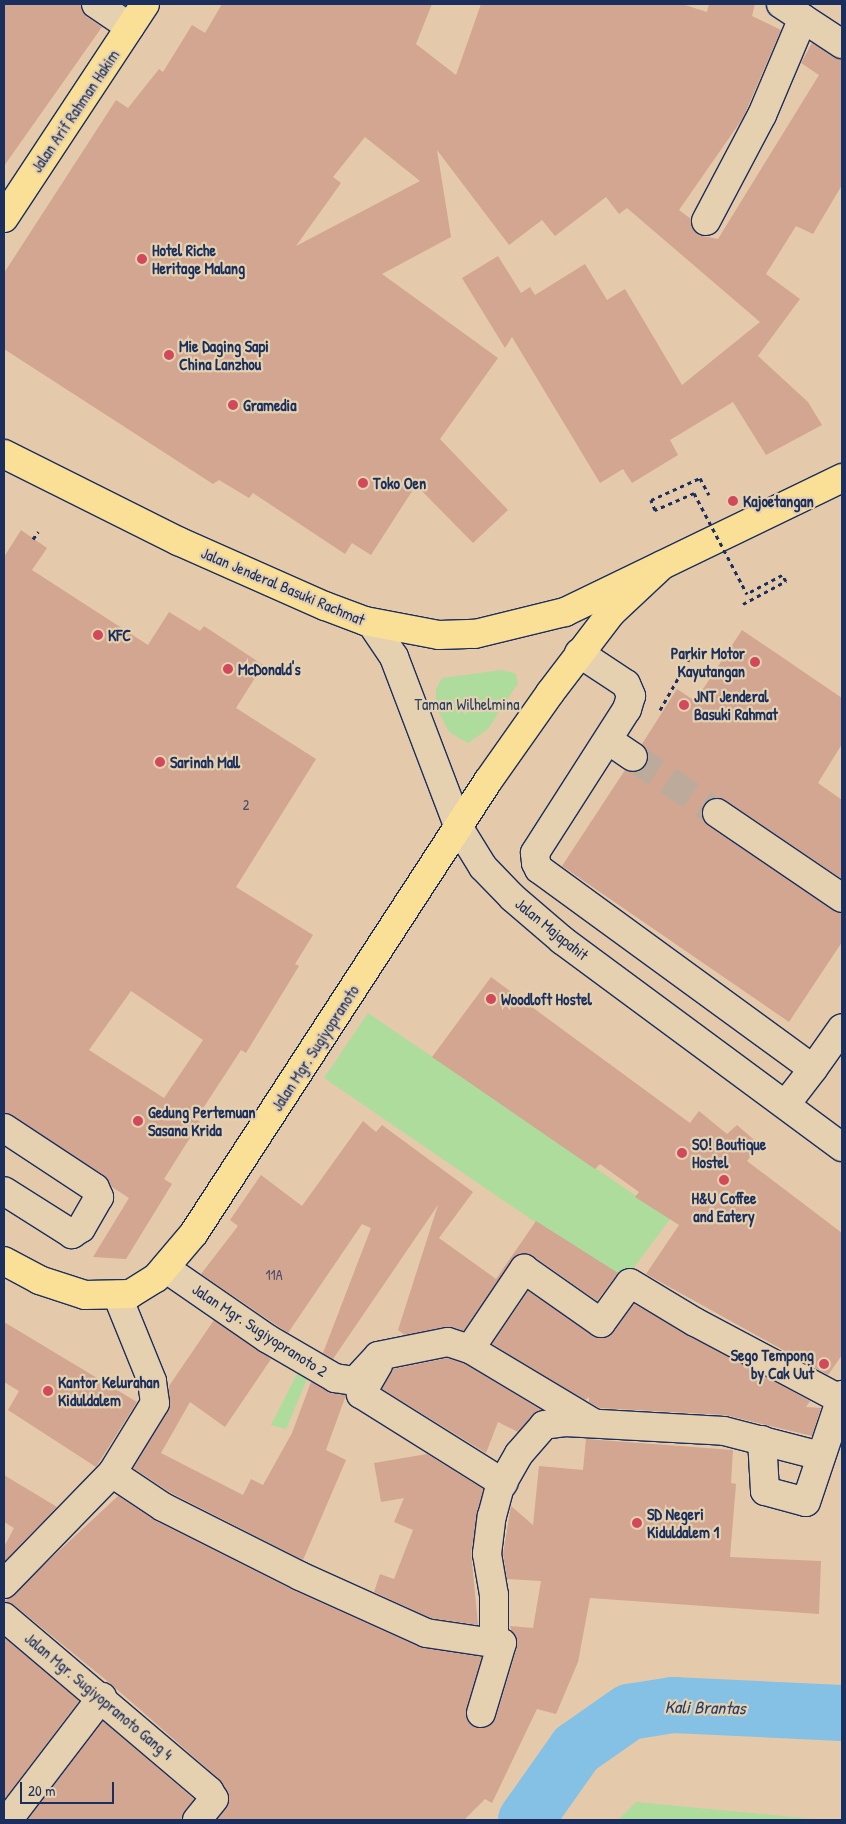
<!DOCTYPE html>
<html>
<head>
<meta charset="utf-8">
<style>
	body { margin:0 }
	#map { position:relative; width:846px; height:1824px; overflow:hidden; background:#e4caaa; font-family:"Patrick Hand",sans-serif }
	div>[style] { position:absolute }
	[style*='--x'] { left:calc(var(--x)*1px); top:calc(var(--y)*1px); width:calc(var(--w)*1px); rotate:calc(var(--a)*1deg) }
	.green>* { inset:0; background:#addc9c }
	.river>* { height:56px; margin:-28px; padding:0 28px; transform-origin:28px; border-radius:28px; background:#84c1e4 }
	.building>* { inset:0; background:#d2a690 }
	.minor-tunnel>* { height:28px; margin-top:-14px; transform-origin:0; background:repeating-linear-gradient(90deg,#bcab9b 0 28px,transparent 0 42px) }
	.path>* { height:3px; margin-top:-1.5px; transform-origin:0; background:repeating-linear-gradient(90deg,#1b2f5e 0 4px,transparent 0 8px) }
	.roads { filter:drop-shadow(1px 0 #1b2f5e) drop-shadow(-1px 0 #1b2f5e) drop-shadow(0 1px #1b2f5e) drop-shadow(0 -1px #1b2f5e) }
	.minor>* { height:28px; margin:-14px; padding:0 14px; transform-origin:14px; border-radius:14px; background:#e5d0af }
	.major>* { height:28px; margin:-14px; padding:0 14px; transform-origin:14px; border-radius:14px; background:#fadf96 }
	.path-bridge>* { height:3px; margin-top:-1.5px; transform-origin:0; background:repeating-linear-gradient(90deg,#1b2f5e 0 4px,transparent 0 8px) }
	.dots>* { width:14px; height:14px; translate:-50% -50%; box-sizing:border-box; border:2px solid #e5d0af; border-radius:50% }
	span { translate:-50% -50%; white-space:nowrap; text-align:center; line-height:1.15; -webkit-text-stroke:4.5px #e5d0af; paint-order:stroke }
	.number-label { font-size:14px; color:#494d6a }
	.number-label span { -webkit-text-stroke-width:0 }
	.street-label { font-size:16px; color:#1b2f5e }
	.poi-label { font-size:16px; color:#1b2f5e; font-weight:700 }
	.left { translate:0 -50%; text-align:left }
	.right { translate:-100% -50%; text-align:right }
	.park-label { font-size:16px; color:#2a4064 }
	.water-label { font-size:18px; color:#263e6b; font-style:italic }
	.frame { position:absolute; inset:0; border:5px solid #1b2f5e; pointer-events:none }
	.scale { position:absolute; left:20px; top:1782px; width:94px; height:22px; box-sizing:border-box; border:2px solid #1b2f5e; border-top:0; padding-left:6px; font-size:15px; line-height:18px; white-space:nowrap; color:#1b2f5e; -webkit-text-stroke:4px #e5d0af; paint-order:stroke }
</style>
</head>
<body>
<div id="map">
	<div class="green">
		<i style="clip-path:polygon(501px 670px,515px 673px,518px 683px,488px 729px,468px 743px,449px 732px,436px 707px,436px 689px,442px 678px)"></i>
		<i style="clip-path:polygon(368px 1013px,670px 1219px,623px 1282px,324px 1078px)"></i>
		<i style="clip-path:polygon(301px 1366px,310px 1372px,286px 1429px,271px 1425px)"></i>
		<i style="clip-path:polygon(636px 1802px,825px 1820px,618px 1820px)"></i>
	</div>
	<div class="river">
		<i style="--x:526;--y:1820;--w:87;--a:-54.8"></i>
		<i style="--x:576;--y:1749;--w:65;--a:-34.9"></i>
		<i style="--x:629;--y:1712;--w:45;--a:-9"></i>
		<i style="--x:673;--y:1705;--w:169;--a:2.7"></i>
	</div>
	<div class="building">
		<i style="clip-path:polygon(4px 4px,81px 4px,87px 17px,102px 27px,4px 166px)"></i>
		<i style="clip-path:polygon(evenodd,222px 4px,432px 4px,416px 44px,456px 75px,481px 4px,682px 4px,707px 12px,709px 4px,755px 4px,752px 16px,781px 30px,743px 118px,679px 210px,691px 219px,698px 235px,718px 239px,819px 75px,801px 63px,812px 43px,842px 59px,842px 185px,813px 234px,796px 226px,766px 274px,800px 299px,758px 356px,808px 402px,822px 425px,766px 455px,733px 402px,670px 440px,678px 455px,632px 483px,623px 469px,600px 483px,512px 337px,505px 348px,462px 278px,498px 256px,521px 293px,530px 287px,535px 295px,585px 264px,607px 300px,625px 289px,682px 385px,760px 322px,627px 208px,619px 214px,606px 197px,555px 236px,542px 220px,509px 245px,437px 150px,451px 237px,382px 274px,498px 358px,440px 439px,508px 510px,473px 543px,416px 485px,371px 555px,352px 543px,345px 554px,253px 493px,249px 498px,219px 480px,213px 484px,4px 349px,4px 273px,116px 100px,128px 108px,159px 69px,163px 72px,192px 25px,205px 33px,222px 4px,365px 137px,420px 181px,296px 246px,341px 183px,333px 177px,365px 137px)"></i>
		<i style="clip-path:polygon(evenodd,21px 530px,47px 548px,32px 570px,148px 645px,169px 612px,200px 631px,204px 626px,263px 665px,236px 708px,316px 759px,236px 887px,313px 935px,295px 964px,299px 966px,246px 1053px,241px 1050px,196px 1119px,200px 1122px,164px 1179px,172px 1184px,126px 1259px,93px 1257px,129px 1198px,112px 1187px,104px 1175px,4px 1113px,4px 557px,21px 530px,131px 991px,203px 1040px,164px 1098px,89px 1050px,131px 991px)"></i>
		<i style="clip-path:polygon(742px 630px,842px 698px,842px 744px,818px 783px,842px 800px,842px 879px,725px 800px,711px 799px,702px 811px,708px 826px,842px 913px,842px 942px,789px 1022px,562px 866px,625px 770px,639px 771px,646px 765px,647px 751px,642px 744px,677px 689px,695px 701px)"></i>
		<i style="clip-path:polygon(491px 977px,690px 1123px,699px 1111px,727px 1134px,737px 1125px,760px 1145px,747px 1161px,842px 1233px,842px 1355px,828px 1375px,646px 1274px,679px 1225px,635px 1197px,639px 1192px,600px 1164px,595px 1169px,432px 1057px)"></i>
		<i style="clip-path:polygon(363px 1121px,376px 1132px,382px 1125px,473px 1192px,439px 1238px,496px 1279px,536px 1221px,618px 1273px,597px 1301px,533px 1256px,518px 1255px,464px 1331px,445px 1327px,405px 1335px,398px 1330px,438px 1205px,333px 1359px,323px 1353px,371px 1228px,362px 1224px,288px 1333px,201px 1274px,238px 1226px,230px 1220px,261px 1175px,302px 1206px)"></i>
		<i style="clip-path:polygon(528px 1291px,599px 1338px,613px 1333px,634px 1304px,810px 1401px,806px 1407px,821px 1408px,812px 1436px,725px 1415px,600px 1408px,589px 1402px,589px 1397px,585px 1400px,492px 1344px)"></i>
		<i style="clip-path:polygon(214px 1320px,271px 1359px,225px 1427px,190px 1402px,161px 1453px,243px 1495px,251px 1479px,263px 1485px,292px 1433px,311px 1382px,346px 1395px,326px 1450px,346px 1460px,303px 1560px,171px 1493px,133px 1468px,168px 1411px,169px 1386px)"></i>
		<i style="clip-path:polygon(4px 1322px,137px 1402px,96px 1467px,8px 1410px,19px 1391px,4px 1382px)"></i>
		<i style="clip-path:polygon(447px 1358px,464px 1363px,541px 1410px,518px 1432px,498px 1422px,486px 1453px,382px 1389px,393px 1369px)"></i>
		<i style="clip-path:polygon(586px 1439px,733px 1450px,731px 1483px,736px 1484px,730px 1557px,821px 1561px,819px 1614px,590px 1598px,578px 1662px,556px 1714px,537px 1709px,492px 1803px,485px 1799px,464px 1820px,217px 1820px,229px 1801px,219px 1779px,112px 1685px,14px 1605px,4px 1602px,118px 1496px,156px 1521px,293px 1590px,420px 1647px,482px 1657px,466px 1716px,470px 1724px,485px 1728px,496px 1717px,517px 1647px,510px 1626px,533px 1628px,541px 1581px,507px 1579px,503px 1554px,511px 1506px,533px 1525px,539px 1466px,583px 1470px)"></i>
		<i style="clip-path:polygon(427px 1454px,483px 1489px,471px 1552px,478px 1625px,430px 1618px,374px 1592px,380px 1574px,394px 1579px,413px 1530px,394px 1522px,404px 1498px,381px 1502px,374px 1463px)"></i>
		<i style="clip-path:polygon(4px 1475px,57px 1507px,4px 1562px,4px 1547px,14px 1528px,4px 1522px)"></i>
		<i style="clip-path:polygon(4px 1637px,79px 1701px,4px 1800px)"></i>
		<i style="clip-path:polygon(103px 1721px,194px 1799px,182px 1820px,27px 1820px)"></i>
	</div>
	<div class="minor-tunnel">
		<i style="--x:633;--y:757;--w:101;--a:33.7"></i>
	</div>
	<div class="path">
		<i style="--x:694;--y:493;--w:43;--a:156.4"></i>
		<i style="--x:655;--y:510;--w:11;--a:-112"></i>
		<i style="--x:651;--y:500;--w:54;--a:-24.2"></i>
		<i style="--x:700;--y:478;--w:19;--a:62"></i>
		<i style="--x:33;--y:539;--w:9;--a:-54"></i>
		<i style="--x:743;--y:604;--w:49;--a:-28.1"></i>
		<i style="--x:786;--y:581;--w:7;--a:-124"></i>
		<i style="--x:782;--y:575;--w:40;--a:152"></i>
		<i style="--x:660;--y:710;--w:59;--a:-60.4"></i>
	</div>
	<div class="roads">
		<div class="minor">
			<i style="--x:96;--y:4;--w:41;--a:34.1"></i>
			<i style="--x:781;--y:4;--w:73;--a:33.3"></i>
			<i style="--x:706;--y:221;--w:120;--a:-62.2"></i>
			<i style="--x:762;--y:115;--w:105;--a:-67.1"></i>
			<i style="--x:371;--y:623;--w:41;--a:55.9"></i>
			<i style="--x:394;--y:657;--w:183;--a:69.2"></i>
			<i style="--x:459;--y:828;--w:46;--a:58.4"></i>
			<i style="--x:483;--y:867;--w:43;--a:45.9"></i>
			<i style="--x:513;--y:898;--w:65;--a:40.6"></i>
			<i style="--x:562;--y:940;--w:348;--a:36.5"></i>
			<i style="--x:579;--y:653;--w:56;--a:33.4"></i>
			<i style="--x:626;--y:684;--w:13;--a:67"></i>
			<i style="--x:631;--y:696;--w:14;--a:107"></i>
			<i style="--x:627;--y:709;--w:171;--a:122.6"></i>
			<i style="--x:535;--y:853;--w:10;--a:84"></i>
			<i style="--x:536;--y:863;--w:7;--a:63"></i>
			<i style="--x:539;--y:869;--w:339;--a:36.1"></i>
			<i style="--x:813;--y:1069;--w:44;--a:127.6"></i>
			<i style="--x:608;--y:740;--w:30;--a:34"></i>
			<i style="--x:717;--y:813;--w:151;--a:34.2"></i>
			<i style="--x:813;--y:1069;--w:50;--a:-54.7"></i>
			<i style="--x:4;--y:1128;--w:109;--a:33.4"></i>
			<i style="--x:95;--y:1188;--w:10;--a:66"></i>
			<i style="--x:99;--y:1197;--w:36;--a:120"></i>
			<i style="--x:81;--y:1228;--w:11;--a:146"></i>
			<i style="--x:72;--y:1234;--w:80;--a:-147.7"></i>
			<i style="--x:165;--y:1268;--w:125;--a:34.6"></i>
			<i style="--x:268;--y:1339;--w:78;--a:30.2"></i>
			<i style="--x:335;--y:1378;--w:20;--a:9"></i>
			<i style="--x:355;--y:1381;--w:34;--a:-47"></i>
			<i style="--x:378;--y:1356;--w:71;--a:-11.3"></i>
			<i style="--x:448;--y:1342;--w:23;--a:18"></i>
			<i style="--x:470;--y:1349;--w:142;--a:30.9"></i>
			<i style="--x:470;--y:1349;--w:97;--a:-56"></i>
			<i style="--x:524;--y:1269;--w:94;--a:35"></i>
			<i style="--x:601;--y:1323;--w:49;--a:-54.1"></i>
			<i style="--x:630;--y:1283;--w:76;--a:31"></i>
			<i style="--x:695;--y:1322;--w:164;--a:28"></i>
			<i style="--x:378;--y:1365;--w:34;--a:120"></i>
			<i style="--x:361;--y:1394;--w:168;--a:32.1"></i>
			<i style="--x:762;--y:1440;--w:51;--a:86.6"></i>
			<i style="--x:765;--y:1491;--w:42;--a:15"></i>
			<i style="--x:806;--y:1502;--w:113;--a:-71.4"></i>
			<i style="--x:112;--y:1473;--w:61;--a:33.7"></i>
			<i style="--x:163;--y:1507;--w:153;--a:26.7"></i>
			<i style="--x:300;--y:1576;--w:138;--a:24.3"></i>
			<i style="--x:426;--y:1633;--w:69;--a:8.4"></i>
			<i style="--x:494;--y:1643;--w:48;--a:-90"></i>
			<i style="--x:494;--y:1595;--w:42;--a:-99.7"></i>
			<i style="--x:487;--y:1554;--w:38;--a:-83"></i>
			<i style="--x:492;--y:1516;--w:28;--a:-75"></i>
			<i style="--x:499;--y:1489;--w:40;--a:-60.3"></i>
			<i style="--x:519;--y:1454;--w:38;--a:-49"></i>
			<i style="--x:544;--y:1425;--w:21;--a:-8"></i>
			<i style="--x:565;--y:1422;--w:159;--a:3.2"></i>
			<i style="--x:724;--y:1431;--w:100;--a:14.5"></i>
			<i style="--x:4;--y:1584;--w:155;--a:-45.8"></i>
			<i style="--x:112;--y:1473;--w:82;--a:-58.4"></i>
			<i style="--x:155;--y:1403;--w:22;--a:-98"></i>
			<i style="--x:152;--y:1381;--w:93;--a:-112.1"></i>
			<i style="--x:4;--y:1617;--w:269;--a:40.3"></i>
			<i style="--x:209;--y:1791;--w:9;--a:58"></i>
			<i style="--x:214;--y:1799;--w:27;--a:129"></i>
			<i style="--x:481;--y:1713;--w:73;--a:-73.3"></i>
			<i style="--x:502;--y:1643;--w:8;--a:180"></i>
			<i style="--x:8;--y:1820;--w:155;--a:-52.6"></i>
		</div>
		<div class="major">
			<i style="--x:4;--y:218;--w:256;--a:-56.6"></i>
			<i style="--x:4;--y:454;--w:195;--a:26.6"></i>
			<i style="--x:178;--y:541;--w:161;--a:23.9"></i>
			<i style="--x:325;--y:606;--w:43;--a:20.6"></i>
			<i style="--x:365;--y:621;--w:75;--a:10.7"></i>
			<i style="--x:439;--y:635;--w:36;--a:-2"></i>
			<i style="--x:475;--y:634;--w:93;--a:-13.7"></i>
			<i style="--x:565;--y:612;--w:308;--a:-25.8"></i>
			<i style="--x:4;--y:1261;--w:40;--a:28"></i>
			<i style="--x:39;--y:1280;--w:48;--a:18.1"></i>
			<i style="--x:85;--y:1295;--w:45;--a:-1.3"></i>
			<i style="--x:130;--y:1294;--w:31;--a:-32"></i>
			<i style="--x:156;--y:1278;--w:59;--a:-49.8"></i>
			<i style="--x:194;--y:1233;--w:539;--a:-56.96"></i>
			<i style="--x:488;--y:781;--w:108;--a:-54.8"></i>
			<i style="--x:550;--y:693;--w:101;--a:-52.7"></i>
			<i style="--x:611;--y:613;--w:69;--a:-43.2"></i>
		</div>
	</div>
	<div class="path-bridge">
		<i style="--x:694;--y:493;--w:114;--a:62.3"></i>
	</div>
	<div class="dots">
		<i style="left:142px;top:259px;background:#d1495b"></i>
		<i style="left:169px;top:355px;background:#d1495b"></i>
		<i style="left:233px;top:405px;background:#d1495b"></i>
		<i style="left:363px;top:483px;background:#d1495b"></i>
		<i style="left:733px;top:501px;background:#d1495b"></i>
		<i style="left:98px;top:635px;background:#d1495b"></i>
		<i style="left:755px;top:662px;background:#d1495b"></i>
		<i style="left:228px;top:669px;background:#d1495b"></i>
		<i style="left:684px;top:705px;background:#d1495b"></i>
		<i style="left:160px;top:762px;background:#d1495b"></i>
		<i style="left:491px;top:999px;background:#d1495b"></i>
		<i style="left:138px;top:1121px;background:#d1495b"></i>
		<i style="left:682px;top:1153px;background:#d1495b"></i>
		<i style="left:724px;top:1180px;background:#d1495b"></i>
		<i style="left:824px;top:1364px;background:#d1495b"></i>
		<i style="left:48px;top:1391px;background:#d1495b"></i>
		<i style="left:637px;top:1523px;background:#d1495b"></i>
	</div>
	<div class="number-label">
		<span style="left:246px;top:805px">2</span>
		<span style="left:274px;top:1275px">11A</span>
	</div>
	<div class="street-label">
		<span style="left:75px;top:111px;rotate:-56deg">Jalan Arif Rahman Hakim</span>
		<span style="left:283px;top:586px;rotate:23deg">Jalan Jenderal Basuki Rachmat</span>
		<span style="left:552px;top:929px;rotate:39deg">Jalan Majapahit</span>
		<span style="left:315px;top:1048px;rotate:-57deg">Jalan Mgr. Sugiyopranoto</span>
		<span style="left:260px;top:1330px;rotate:33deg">Jalan Mgr. Sugiyopranoto 2</span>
		<span style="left:99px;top:1696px;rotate:40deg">Jalan Mgr. Sugiyopranoto Gang 4</span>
	</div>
	<div class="poi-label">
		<span class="left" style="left:152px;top:259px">Hotel Riche<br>Heritage Malang</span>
		<span class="left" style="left:179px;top:355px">Mie Daging Sapi<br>China Lanzhou</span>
		<span class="left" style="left:243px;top:405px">Gramedia</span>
		<span class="left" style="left:373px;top:483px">Toko Oen</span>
		<span class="left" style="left:743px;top:501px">Kajoetangan</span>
		<span class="left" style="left:108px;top:635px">KFC</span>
		<span class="right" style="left:745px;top:662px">Parkir Motor<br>Kayutangan</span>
		<span class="left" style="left:238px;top:669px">McDonald's</span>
		<span class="left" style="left:694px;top:705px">JNT Jenderal<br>Basuki Rahmat</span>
		<span class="left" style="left:170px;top:762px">Sarinah Mall</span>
		<span class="left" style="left:501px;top:999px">Woodloft Hostel</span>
		<span class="left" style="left:148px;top:1121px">Gedung Pertemuan<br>Sasana Krida</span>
		<span class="left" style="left:692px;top:1153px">SO! Boutique<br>Hostel</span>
		<span style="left:724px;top:1207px">H&amp;U Coffee<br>and Eatery</span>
		<span class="right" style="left:814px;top:1364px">Sego Tempong<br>by Cak Uut</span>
		<span class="left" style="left:58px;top:1391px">Kantor Kelurahan<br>Kiduldalem</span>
		<span class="left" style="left:647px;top:1523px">SD Negeri<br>Kiduldalem 1</span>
	</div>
	<div class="park-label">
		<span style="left:467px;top:704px">Taman Wilhelmina</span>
	</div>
	<div class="water-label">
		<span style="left:705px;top:1708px;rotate:1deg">Kali Brantas</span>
	</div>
	<div class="frame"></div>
	<div class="scale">20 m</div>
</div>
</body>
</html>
